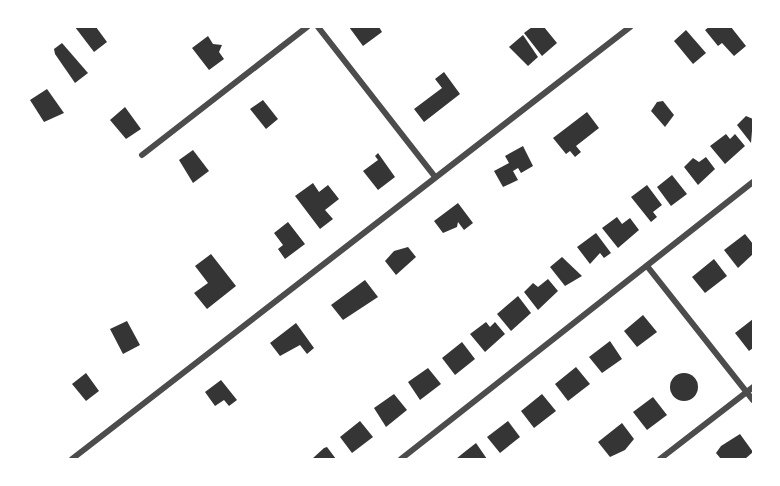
<!DOCTYPE html>
<html>
<head>
<meta charset="utf-8">
<style>
	body { margin:0 }
	#map { position:relative; width:780px; height:486px; overflow:hidden; background:#fff; font-family:Arial,sans-serif }
	div>[style] { position:absolute }
	[style*='--x'] { left:calc(var(--x)*1px); top:calc(var(--y)*1px); width:calc(var(--w)*1px); rotate:calc(var(--a)*1deg) }
	.building>* { inset:0; background:#353535 }
	.round { border-radius:50% }
	.minor>* { height:6px; margin:-3px; padding:0 3px; transform-origin:3px; border-radius:3px; background:#4c4c4c }
	span { translate:-50% -50%; white-space:nowrap; text-align:center; line-height:1.15; -webkit-text-stroke:6px #fff; paint-order:stroke }
	.frame { position:absolute; inset:0; border:28px solid #fff; pointer-events:none }
</style>
</head>
<body>
<div id="map">
	<div class="building">
		<i style="clip-path:polygon(75px 27px,96px 27px,107px 42px,94px 52px)"></i>
		<i style="clip-path:polygon(349px 27px,379px 27px,382px 32px,363px 46px)"></i>
		<i style="clip-path:polygon(532px 27px,544px 27px,557px 43px,542px 56px,524px 33px)"></i>
		<i style="clip-path:polygon(709px 27px,731px 27px,746px 46px,734px 56px,722px 43px,718px 46px,705px 30px)"></i>
		<i style="clip-path:polygon(686px 30px,706px 53px,693px 64px,674px 41px)"></i>
		<i style="clip-path:polygon(523px 35px,538px 57px,528px 66px,509px 47px)"></i>
		<i style="clip-path:polygon(208px 36px,213px 44px,222px 45px,219px 52px,224px 59px,209px 70px,192px 48px)"></i>
		<i style="clip-path:polygon(62px 43px,88px 73px,75px 83px,55px 54px,54px 49px)"></i>
		<i style="clip-path:polygon(444px 72px,460px 94px,424px 122px,414px 109px,442px 88px,435px 79px)"></i>
		<i style="clip-path:polygon(47px 89px,64px 113px,44px 122px,30px 100px)"></i>
		<i style="clip-path:polygon(263px 100px,278px 119px,266px 129px,250px 109px)"></i>
		<i style="clip-path:polygon(663px 101px,674px 115px,665px 127px,651px 111px,657px 102px)"></i>
		<i style="clip-path:polygon(125px 107px,141px 129px,126px 139px,110px 120px)"></i>
		<i style="clip-path:polygon(587px 112px,599px 128px,576px 146px,581px 152px,575px 157px,570px 151px,566px 154px,553px 138px)"></i>
		<i style="clip-path:polygon(746px 116px,753px 119px,751px 143px,737px 125px)"></i>
		<i style="clip-path:polygon(726px 134px,730px 139px,735px 134px,745px 146px,725px 164px,710px 146px)"></i>
		<i style="clip-path:polygon(523px 146px,533px 166px,521px 173px,518px 168px,513px 171px,518px 180px,503px 187px,494px 171px,509px 163px,505px 156px)"></i>
		<i style="clip-path:polygon(193px 150px,209px 171px,193px 183px,179px 160px)"></i>
		<i style="clip-path:polygon(378px 153px,395px 177px,378px 190px,363px 171px,378px 160px,375px 156px)"></i>
		<i style="clip-path:polygon(706px 157px,715px 169px,698px 185px,684px 167px,693px 158px,699px 162px)"></i>
		<i style="clip-path:polygon(672px 175px,687px 194px,671px 206px,657px 187px)"></i>
		<i style="clip-path:polygon(313px 183px,319px 192px,328px 185px,339px 199px,325px 210px,333px 219px,320px 229px,295px 196px)"></i>
		<i style="clip-path:polygon(647px 185px,662px 205px,653px 212px,657px 217px,651px 222px,631px 197px)"></i>
		<i style="clip-path:polygon(458px 203px,473px 223px,464px 230px,458px 222px,457px 227px,443px 233px,434px 221px)"></i>
		<i style="clip-path:polygon(617px 217px,622px 224px,630px 218px,639px 230px,618px 248px,602px 228px)"></i>
		<i style="clip-path:polygon(288px 222px,305px 244px,285px 259px,278px 249px,283px 245px,274px 233px)"></i>
		<i style="clip-path:polygon(596px 233px,611px 253px,604px 258px,600px 253px,590px 264px,577px 247px)"></i>
		<i style="clip-path:polygon(745px 234px,753px 244px,753px 254px,738px 268px,724px 250px)"></i>
		<i style="clip-path:polygon(408px 247px,416px 257px,396px 275px,385px 261px,394px 251px)"></i>
		<i style="clip-path:polygon(211px 254px,236px 286px,207px 309px,194px 293px,208px 283px,195px 266px)"></i>
		<i style="clip-path:polygon(562px 257px,582px 276px,565px 286px,550px 267px)"></i>
		<i style="clip-path:polygon(714px 259px,727px 276px,705px 293px,692px 277px)"></i>
		<i style="clip-path:polygon(548px 279px,558px 291px,538px 310px,524px 292px,533px 283px,538px 287px)"></i>
		<i style="clip-path:polygon(365px 280px,378px 297px,343px 320px,331px 305px)"></i>
		<i style="clip-path:polygon(518px 296px,531px 313px,511px 331px,497px 314px)"></i>
		<i style="clip-path:polygon(643px 315px,657px 332px,637px 347px,624px 331px)"></i>
		<i style="clip-path:polygon(753px 319px,753px 348px,749px 351px,735px 333px)"></i>
		<i style="clip-path:polygon(127px 321px,140px 345px,123px 354px,110px 329px)"></i>
		<i style="clip-path:polygon(486px 322px,490px 327px,495px 322px,505px 334px,485px 352px,470px 334px)"></i>
		<i style="clip-path:polygon(296px 323px,314px 348px,307px 354px,300px 345px,280px 356px,270px 343px)"></i>
		<i style="clip-path:polygon(610px 341px,622px 359px,602px 373px,589px 357px)"></i>
		<i style="clip-path:polygon(462px 342px,475px 359px,455px 375px,442px 358px)"></i>
		<i style="clip-path:polygon(576px 367px,590px 384px,568px 401px,555px 384px)"></i>
		<i style="clip-path:polygon(428px 368px,441px 384px,420px 400px,408px 382px)"></i>
		<i class="round" style="left:670px;top:373px;width:28px;height:28px"></i>
		<i style="clip-path:polygon(86px 373px,99px 391px,86px 401px,72px 384px)"></i>
		<i style="clip-path:polygon(221px 380px,237px 400px,229px 406px,224px 400px,215px 406px,205px 392px)"></i>
		<i style="clip-path:polygon(394px 394px,407px 410px,386px 427px,374px 408px)"></i>
		<i style="clip-path:polygon(542px 394px,556px 411px,534px 428px,521px 411px)"></i>
		<i style="clip-path:polygon(653px 397px,667px 415px,647px 430px,633px 412px)"></i>
		<i style="clip-path:polygon(360px 421px,373px 437px,352px 453px,340px 437px)"></i>
		<i style="clip-path:polygon(508px 421px,520px 437px,500px 453px,487px 437px)"></i>
		<i style="clip-path:polygon(622px 423px,634px 439px,625px 450px,610px 457px,598px 442px)"></i>
		<i style="clip-path:polygon(740px 434px,753px 452px,745px 459px,721px 459px,716px 453px,721px 446px)"></i>
		<i style="clip-path:polygon(476px 443px,487px 459px,456px 459px,462px 454px)"></i>
		<i style="clip-path:polygon(327px 447px,336px 459px,312px 459px,324px 448px)"></i>
	</div>
	<div class="minor">
		<i style="--x:318;--y:27;--w:190;--a:52"></i>
		<i style="--x:142;--y:155;--w:209;--a:-37.8"></i>
		<i style="--x:647;--y:266;--w:171;--a:51.7"></i>
		<i style="--x:72;--y:459;--w:706;--a:-37.75"></i>
		<i style="--x:401;--y:459;--w:448;--a:-38.2"></i>
		<i style="--x:660;--y:459;--w:118;--a:-37.7"></i>
	</div>
	<div class="frame"></div>
</div>
</body>
</html>
